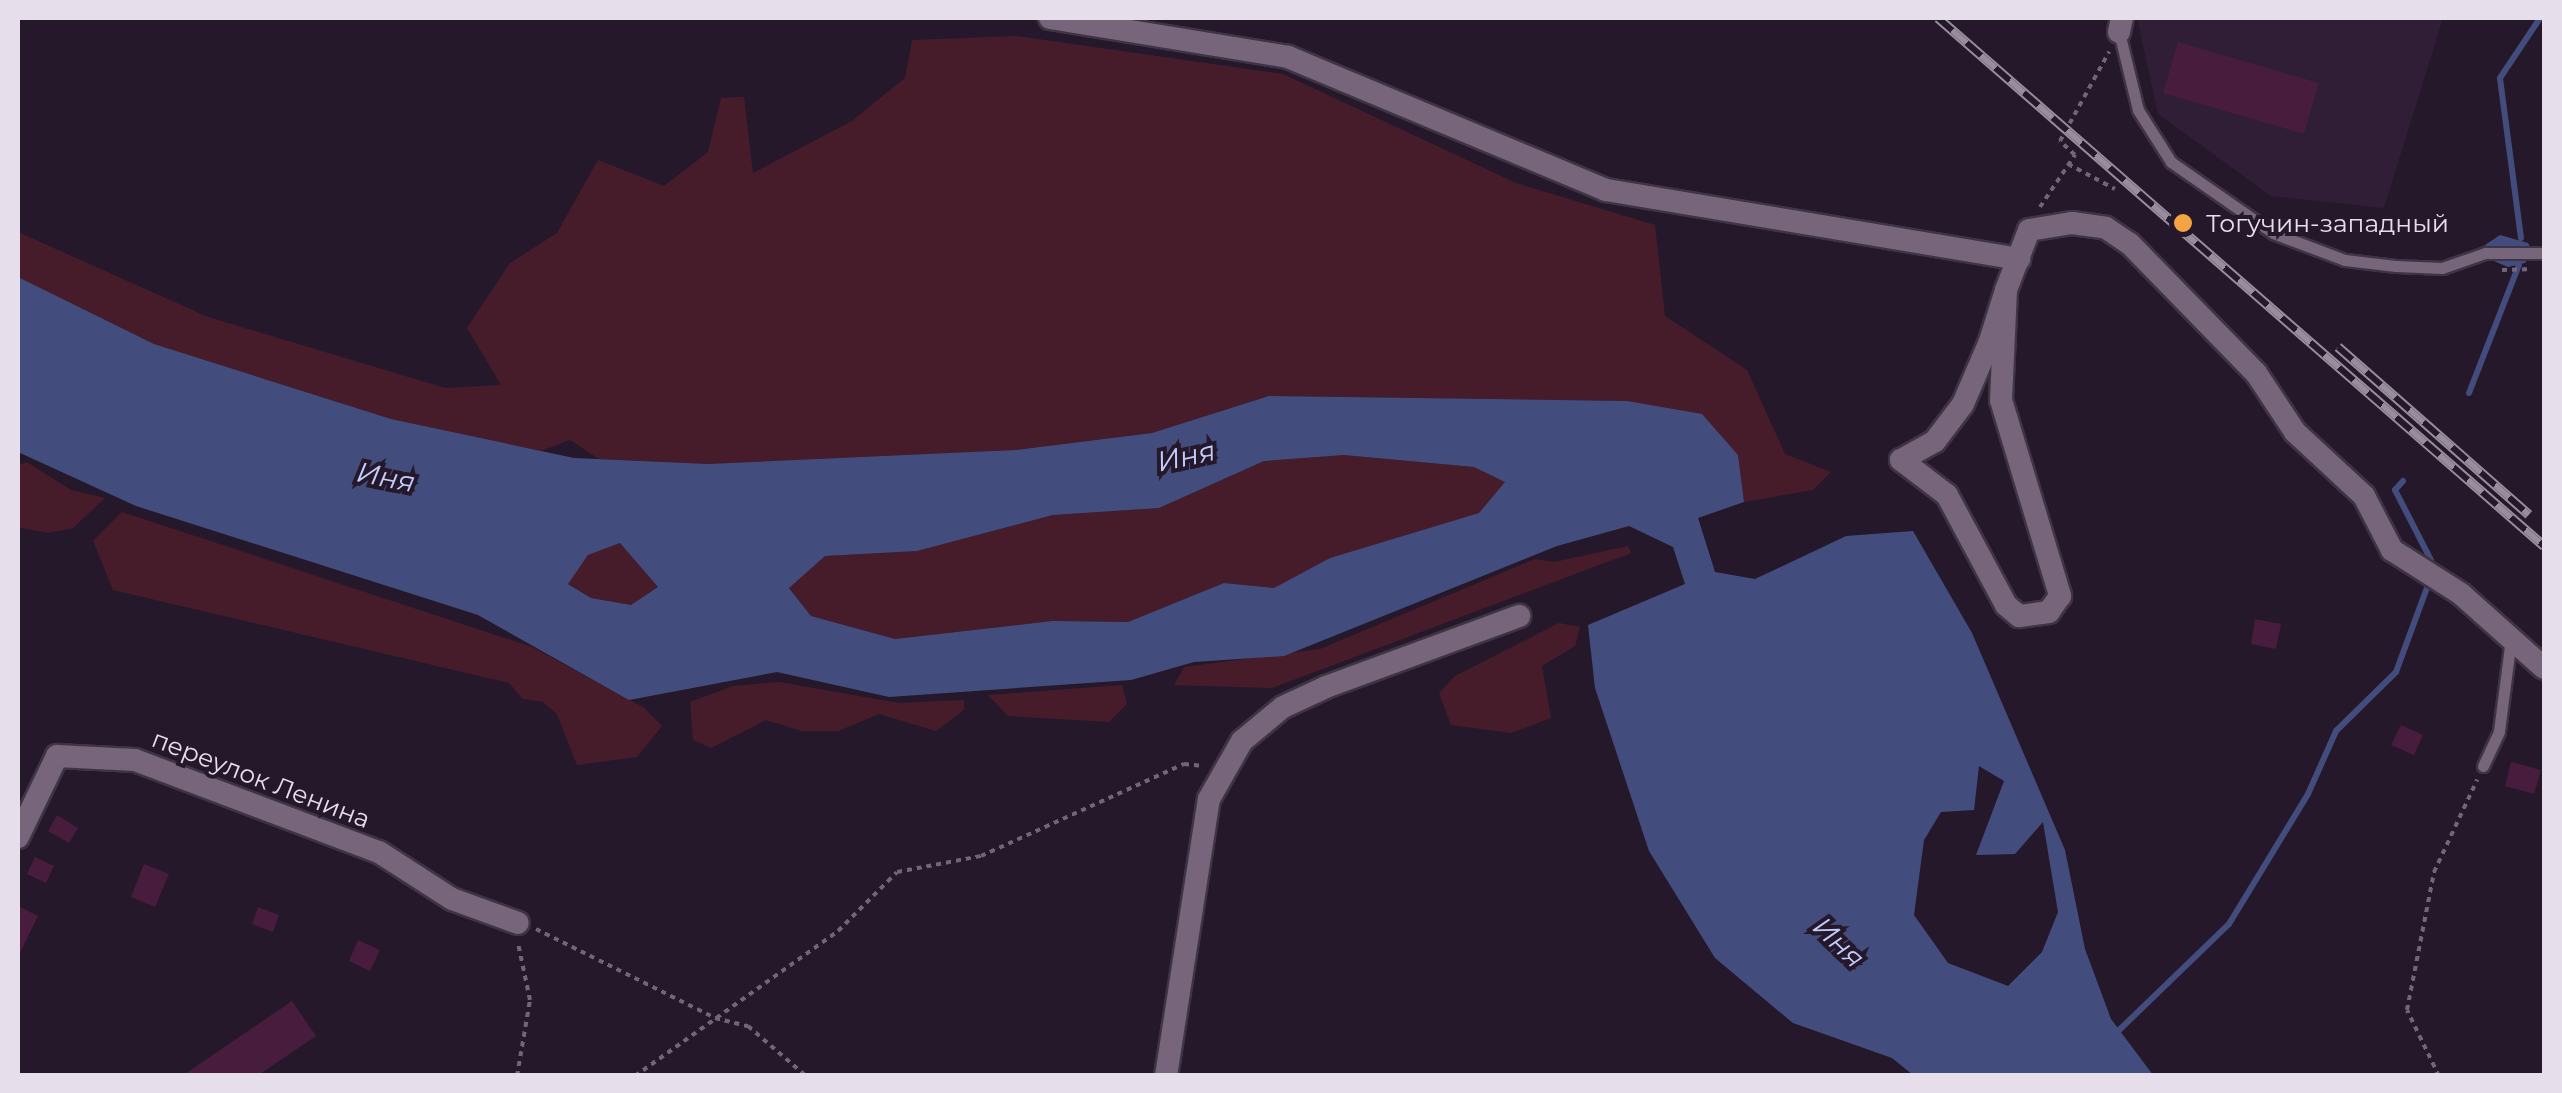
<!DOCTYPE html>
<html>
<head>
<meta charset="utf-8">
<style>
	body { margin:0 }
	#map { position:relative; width:2562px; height:1093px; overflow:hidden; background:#26182b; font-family:Montserrat,sans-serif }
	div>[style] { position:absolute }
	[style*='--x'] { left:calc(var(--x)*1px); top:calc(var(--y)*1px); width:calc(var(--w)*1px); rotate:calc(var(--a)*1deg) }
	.built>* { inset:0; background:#301e36 }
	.green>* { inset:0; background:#471c2a }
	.water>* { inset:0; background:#434d7d }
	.stream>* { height:6px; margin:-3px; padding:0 3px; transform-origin:3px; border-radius:3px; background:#434d7d }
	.building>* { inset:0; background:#481c3c }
	.path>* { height:4px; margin-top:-2px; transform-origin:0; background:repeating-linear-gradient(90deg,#726676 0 5px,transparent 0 10px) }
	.roads { filter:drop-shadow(2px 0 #3f3443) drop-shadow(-2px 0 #3f3443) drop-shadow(0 2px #3f3443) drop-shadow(0 -2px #3f3443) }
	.service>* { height:11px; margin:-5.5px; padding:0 5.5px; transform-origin:5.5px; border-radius:5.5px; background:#76657b }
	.minor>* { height:22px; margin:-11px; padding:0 11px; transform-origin:11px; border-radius:11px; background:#76657b }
	.rail>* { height:10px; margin-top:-5px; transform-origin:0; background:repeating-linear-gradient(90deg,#26182b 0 19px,#988d9c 0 38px); box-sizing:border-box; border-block:2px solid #988d9c }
	.dots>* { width:28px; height:28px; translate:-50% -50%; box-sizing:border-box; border:5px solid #26182b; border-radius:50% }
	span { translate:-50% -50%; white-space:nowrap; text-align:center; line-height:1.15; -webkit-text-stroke:8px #26182b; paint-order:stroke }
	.poi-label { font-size:25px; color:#e7deeb }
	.left { translate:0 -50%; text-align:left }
	.street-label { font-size:25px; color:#e7deeb }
	.water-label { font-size:28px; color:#c1cdfb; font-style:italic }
	.frame { position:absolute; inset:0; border:20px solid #e7deeb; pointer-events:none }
</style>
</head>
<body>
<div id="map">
	<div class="built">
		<i style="clip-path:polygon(2137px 18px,2443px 18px,2384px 208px,2271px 196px,2158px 114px)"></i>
	</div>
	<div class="green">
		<i style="clip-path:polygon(1017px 36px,1283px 74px,1516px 183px,1655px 225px,1665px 316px,1747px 370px,1785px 454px,1831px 472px,1813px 490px,1744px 502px,1738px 455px,1627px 401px,1269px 396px,1152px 433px,1015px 450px,708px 464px,599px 459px,570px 440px,541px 451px,391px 419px,154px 344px,18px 277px,18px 232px,208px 317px,445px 388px,501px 385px,467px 328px,510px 263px,557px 233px,598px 160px,664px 186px,708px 152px,721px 98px,744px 97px,753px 173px,852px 121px,905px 78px,912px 40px)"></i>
		<i style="clip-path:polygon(1344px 455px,1474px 467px,1506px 482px,1479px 513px,1330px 558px,1274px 588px,1224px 583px,1128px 622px,1052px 621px,895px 639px,811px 616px,789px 587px,825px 556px,917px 551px,1053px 515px,1159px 508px,1264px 461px)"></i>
		<i style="clip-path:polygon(27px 462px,71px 490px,105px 498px,73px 528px,48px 533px,18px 527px,18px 465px)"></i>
		<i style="clip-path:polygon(122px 512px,532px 647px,643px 707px,662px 726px,637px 757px,577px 765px,557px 714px,543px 702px,523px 699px,509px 683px,113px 590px,93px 541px)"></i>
		<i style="clip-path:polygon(620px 543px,658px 587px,631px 605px,591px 598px,568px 583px,588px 555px)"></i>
		<i style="clip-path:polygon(1628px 546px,1631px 553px,1272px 688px,1174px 685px,1184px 667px,1320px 649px,1535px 559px,1554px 562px)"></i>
		<i style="clip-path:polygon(1559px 623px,1580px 627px,1575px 646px,1542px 666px,1551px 718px,1511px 733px,1451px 725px,1439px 693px,1455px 676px)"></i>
		<i style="clip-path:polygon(779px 682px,899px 703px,964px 700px,964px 710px,936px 731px,879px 714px,838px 731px,802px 731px,766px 720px,711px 748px,693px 740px,690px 702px,733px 686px)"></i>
		<i style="clip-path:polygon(1122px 685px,1127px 704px,1109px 722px,1008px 716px,988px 695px)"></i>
	</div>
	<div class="water">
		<i style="clip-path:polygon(2500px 235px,2528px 243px,2533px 252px,2525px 263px,2508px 267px,2487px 258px,2482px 247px)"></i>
		<i style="clip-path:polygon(evenodd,18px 277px,154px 344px,391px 419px,574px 458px,708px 464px,1015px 450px,1152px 433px,1269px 396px,1627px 401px,1702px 414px,1738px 455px,1744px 502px,1698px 518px,1715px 572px,1755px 579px,1846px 536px,1913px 531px,1972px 633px,2065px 850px,2085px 949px,2111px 1019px,2153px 1075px,1913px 1075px,1892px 1058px,1793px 1023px,1715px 958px,1649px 851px,1595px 688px,1588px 625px,1685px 584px,1673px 547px,1629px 526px,1557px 546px,1284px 656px,1194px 662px,1131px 680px,889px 697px,777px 672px,629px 700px,478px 615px,136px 506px,18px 452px,18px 277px,1344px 455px,1474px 467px,1505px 482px,1479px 513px,1330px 558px,1274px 588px,1224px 583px,1128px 622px,1052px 621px,895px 639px,811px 616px,789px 588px,825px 556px,917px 551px,1053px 515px,1159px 508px,1264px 461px,1344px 455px,18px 277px,620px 543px,658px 587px,631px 605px,591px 598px,568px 584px,588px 555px,620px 543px,18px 277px,1979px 766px,2004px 781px,1976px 855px,2015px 854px,2043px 822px,2058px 912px,2042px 952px,2008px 986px,1948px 963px,1914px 915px,1924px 840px,1941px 812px,1974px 810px,1979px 766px)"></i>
	</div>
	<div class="stream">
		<i style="--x:2521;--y:238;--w:161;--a:-97.5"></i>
		<i style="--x:2500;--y:78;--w:72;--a:-56.3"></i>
		<i style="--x:2469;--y:393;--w:137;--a:-68.7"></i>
		<i style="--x:2403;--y:481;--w:12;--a:132"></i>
		<i style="--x:2395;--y:490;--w:79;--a:62.8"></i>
		<i style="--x:2113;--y:1036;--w:161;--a:-44"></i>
		<i style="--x:2229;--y:924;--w:152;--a:-58.7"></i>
		<i style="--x:2308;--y:794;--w:69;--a:-66"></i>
		<i style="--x:2336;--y:731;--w:84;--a:-44.5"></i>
		<i style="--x:2396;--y:672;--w:93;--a:-69.8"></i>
	</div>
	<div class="building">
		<i style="clip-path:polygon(2178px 42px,2319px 83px,2304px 134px,2163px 93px)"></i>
		<i style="clip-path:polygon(2255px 619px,2281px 624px,2276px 649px,2251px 644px)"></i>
		<i style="clip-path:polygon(2401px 725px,2423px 735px,2414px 755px,2391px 745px)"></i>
		<i style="clip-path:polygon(2511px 762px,2541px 770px,2534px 794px,2505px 786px)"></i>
		<i style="clip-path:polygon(57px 815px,78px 828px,69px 843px,48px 831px)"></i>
		<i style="clip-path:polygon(35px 857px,54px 866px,46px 883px,27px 874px)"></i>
		<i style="clip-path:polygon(144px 864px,169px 874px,155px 907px,131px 897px)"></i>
		<i style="clip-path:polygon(18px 906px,38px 916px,18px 957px)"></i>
		<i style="clip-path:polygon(258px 907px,279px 915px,273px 932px,252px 924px)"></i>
		<i style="clip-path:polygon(358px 940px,380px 950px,370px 971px,349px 961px)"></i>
		<i style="clip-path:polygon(292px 1001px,316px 1036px,257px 1076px,182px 1076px)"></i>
	</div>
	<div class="path">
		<i style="--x:2068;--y:164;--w:53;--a:28"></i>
		<i style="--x:2040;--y:207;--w:63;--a:-56.1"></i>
		<i style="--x:2075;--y:155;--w:21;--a:-137"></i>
		<i style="--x:2060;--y:141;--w:102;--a:-61.2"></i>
		<i style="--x:2502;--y:270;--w:25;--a:-2"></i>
		<i style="--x:536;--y:929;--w:200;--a:26.4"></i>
		<i style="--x:715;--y:1018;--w:34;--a:14"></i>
		<i style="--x:748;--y:1026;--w:77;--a:40.8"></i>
		<i style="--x:517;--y:1076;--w:77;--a:-80.3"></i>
		<i style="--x:530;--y:1000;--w:58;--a:-101.9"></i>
		<i style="--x:635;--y:1076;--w:249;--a:-35.5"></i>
		<i style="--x:838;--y:931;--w:83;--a:-45"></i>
		<i style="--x:897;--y:872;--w:86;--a:-10.8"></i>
		<i style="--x:981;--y:856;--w:223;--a:-24.4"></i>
		<i style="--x:1184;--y:764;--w:20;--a:6"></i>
		<i style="--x:2439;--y:1076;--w:73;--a:-115.9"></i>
		<i style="--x:2407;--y:1010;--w:141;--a:-78.9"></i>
		<i style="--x:2434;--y:872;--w:102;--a:-64.9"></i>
	</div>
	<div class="roads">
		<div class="service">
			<i style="--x:2119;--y:32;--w:80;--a:76.3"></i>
			<i style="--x:2138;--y:110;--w:62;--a:57.6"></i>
			<i style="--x:2171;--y:162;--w:124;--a:34.8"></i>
			<i style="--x:2273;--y:233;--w:77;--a:20.6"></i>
			<i style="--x:2345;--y:260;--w:51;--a:6.7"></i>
			<i style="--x:2396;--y:266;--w:46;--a:2.5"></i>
			<i style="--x:2442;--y:268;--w:46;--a:-19.2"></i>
			<i style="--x:2485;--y:253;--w:59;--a:0"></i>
			<i style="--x:2483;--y:766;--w:38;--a:-65"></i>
			<i style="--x:2499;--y:731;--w:94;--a:-82.6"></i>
		</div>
		<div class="minor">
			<i style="--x:1050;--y:18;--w:241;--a:9.3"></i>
			<i style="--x:1288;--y:57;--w:345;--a:22.7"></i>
			<i style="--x:1606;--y:190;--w:419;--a:9.5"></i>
			<i style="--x:2119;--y:32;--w:14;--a:-78"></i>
			<i style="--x:2006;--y:290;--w:110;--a:92.6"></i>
			<i style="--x:2001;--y:400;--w:205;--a:73.2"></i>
			<i style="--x:2060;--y:596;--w:19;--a:125"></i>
			<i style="--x:2049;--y:612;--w:30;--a:172"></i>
			<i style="--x:2019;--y:616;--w:17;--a:-140"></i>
			<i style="--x:2006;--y:605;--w:125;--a:-118.2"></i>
			<i style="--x:1947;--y:495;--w:58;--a:-142.7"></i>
			<i style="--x:1901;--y:460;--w:39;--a:-29"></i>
			<i style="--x:1935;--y:441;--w:46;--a:-52.9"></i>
			<i style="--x:1963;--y:404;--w:69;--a:-66.8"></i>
			<i style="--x:1990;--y:341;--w:53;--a:-72.6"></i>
			<i style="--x:2006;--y:290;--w:64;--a:-69"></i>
			<i style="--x:2029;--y:230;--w:44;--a:-9.2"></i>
			<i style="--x:2072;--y:223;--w:34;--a:8"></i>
			<i style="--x:2106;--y:228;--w:29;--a:34"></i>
			<i style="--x:2130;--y:244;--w:180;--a:45.7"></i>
			<i style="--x:2256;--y:373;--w:71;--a:56.5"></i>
			<i style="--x:2295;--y:432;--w:94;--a:42.8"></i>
			<i style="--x:2364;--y:496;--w:61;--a:62.6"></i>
			<i style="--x:2392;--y:550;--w:82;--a:32.5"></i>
			<i style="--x:2461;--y:594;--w:111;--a:41.7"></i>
			<i style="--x:18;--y:837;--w:90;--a:-64.3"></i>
			<i style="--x:57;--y:756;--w:78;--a:2.9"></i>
			<i style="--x:135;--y:760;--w:261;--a:20.7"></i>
			<i style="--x:379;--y:852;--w:87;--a:32.8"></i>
			<i style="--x:452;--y:899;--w:70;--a:20"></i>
			<i style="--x:1166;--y:1076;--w:280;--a:-81.2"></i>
			<i style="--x:1209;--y:799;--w:67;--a:-60.4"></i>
			<i style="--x:1242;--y:741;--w:53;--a:-39.7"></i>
			<i style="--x:1283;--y:707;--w:47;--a:-24.9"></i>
			<i style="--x:1326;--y:687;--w:206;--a:-20.2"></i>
		</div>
	</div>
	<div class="rail">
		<i style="--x:1938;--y:18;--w:804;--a:41.07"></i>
		<i style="--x:2338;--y:347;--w:254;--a:41.3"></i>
	</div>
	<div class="dots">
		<i style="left:2183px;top:223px;background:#f4a443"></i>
	</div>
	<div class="poi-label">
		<span class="left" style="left:2206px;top:223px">Тогучин-западный</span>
	</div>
	<div class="street-label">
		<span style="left:261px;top:779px;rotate:21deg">переулок Ленина</span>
	</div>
	<div class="water-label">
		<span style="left:1186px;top:456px;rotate:-12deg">Иня</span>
		<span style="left:386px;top:477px;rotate:11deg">Иня</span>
		<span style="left:1839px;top:942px;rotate:44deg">Иня</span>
	</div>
	<div class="frame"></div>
</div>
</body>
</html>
